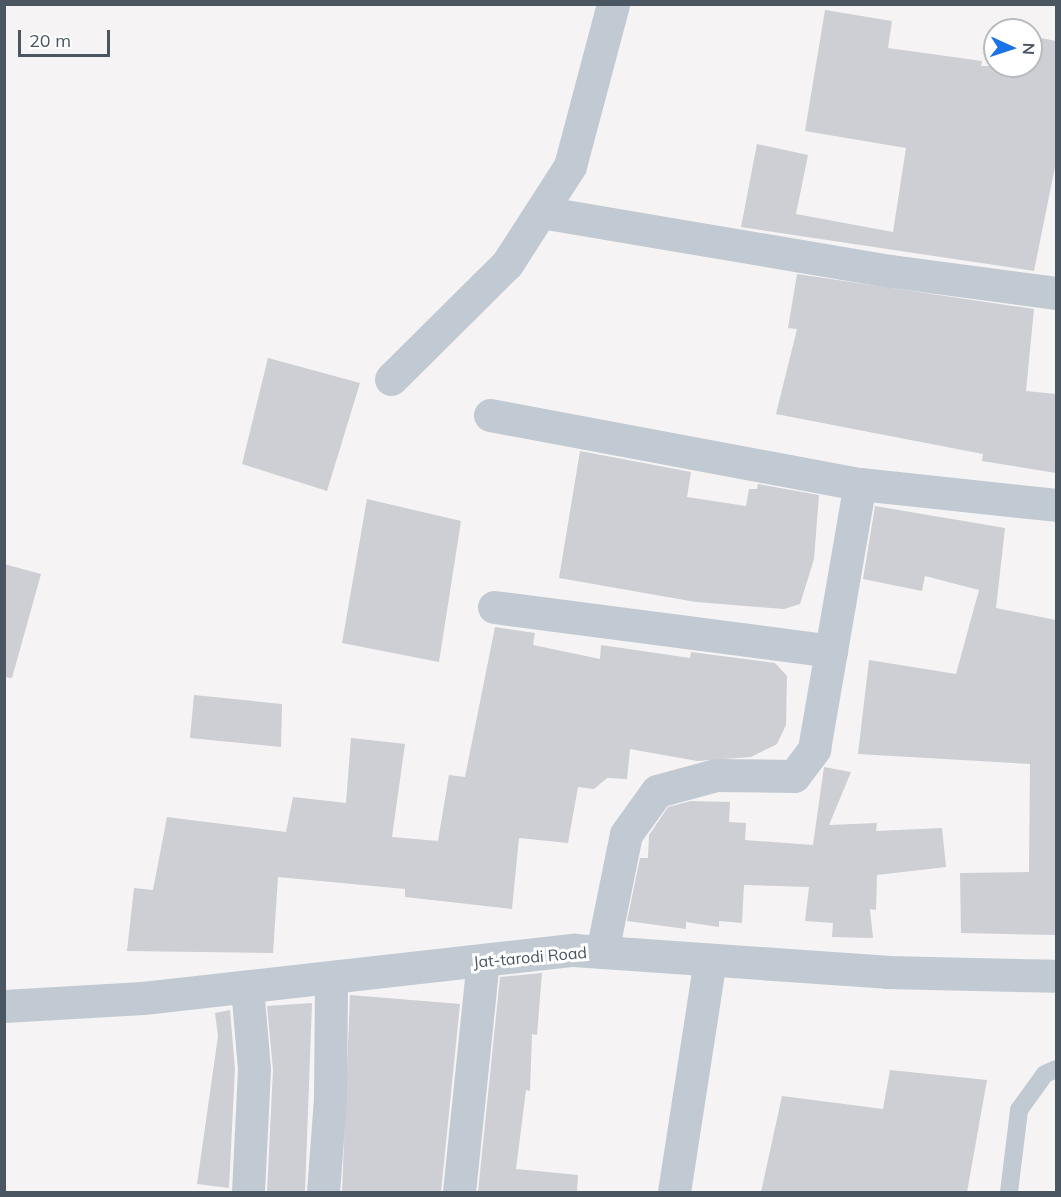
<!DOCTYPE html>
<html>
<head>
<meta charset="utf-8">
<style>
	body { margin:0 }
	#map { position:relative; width:1061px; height:1197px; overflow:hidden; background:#f5f3f3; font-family:Mulish,sans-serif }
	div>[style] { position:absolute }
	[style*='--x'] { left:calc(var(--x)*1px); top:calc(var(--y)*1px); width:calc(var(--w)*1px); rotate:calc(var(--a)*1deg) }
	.building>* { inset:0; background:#cdcfd5 }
	.service>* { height:18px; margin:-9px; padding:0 9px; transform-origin:9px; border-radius:9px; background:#c1cad2 }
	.minor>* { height:33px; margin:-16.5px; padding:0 16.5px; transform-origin:16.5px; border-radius:16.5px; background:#c1cad2 }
	.tertiary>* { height:33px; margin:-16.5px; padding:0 16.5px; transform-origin:16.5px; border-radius:16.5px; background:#c1cad2 }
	span { translate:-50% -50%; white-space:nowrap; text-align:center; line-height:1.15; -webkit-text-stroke:6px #fff; paint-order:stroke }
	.street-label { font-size:16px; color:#4a5661 }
	.frame { position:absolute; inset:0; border:6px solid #4a5661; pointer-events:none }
	.north { position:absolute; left:983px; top:18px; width:60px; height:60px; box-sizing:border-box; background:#fff; border:2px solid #b7bbc0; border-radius:50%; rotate:93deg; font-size:16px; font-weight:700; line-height:24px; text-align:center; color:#4a5661 }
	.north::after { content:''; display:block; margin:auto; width:21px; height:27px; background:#1a73e8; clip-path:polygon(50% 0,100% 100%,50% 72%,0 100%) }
	.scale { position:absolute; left:18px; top:30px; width:92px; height:27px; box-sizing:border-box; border:3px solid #4a5661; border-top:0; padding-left:8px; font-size:18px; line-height:21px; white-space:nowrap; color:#4a5661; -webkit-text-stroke:4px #fff; paint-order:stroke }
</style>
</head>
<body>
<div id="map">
	<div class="building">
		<i style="clip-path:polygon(825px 10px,892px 21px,888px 48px,982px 61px,981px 66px,1031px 66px,1031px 36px,1056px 41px,1056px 162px,1034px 271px,741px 227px,757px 144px,808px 155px,796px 214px,893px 232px,906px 148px,805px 131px)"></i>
		<i style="clip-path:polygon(797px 274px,1034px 309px,1026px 391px,1056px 394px,1056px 473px,982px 461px,983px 454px,776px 414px,797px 329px,788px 328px)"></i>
		<i style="clip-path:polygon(268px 358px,360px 383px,327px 491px,242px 464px)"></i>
		<i style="clip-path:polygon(580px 451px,691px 472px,687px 497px,746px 506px,749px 489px,757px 489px,758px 484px,819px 495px,814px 559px,800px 604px,784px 609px,696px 602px,559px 578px)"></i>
		<i style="clip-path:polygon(367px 499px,461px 521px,439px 662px,342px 643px)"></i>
		<i style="clip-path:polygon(875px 506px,1005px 528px,996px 608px,1056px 620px,1056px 935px,961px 933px,960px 873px,1029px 872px,1030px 764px,858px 754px,869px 660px,956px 674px,979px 590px,925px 576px,922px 591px,863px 579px)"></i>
		<i style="clip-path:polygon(4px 564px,41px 574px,12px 678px,4px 677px)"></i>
		<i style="clip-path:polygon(495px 627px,535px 633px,533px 645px,600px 659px,601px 645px,690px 658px,691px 652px,775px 663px,787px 676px,786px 725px,777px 744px,751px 757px,697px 761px,630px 749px,627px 779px,607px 778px,594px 789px,578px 787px,568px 843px,519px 838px,512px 909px,405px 897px,405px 889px,278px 877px,273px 953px,127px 951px,134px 888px,153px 890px,167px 817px,286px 832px,293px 797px,346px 803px,351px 738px,405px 744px,392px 837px,438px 841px,449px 775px,465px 777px)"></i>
		<i style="clip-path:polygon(194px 695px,282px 704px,281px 747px,190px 738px)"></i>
		<i style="clip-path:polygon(824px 767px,851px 772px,829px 825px,877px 823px,876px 831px,942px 828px,946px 867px,877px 875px,876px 910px,870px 909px,873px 938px,832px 937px,833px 923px,805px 921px,809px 887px,744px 885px,742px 923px,719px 921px,719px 927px,686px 922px,686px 929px,627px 921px,640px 858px,648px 858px,649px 835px,668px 807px,691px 801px,730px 802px,729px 822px,746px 823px,745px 840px,813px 845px)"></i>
		<i style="clip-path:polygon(542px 973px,537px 1035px,532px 1034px,530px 1091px,526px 1090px,516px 1169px,578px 1175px,577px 1192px,478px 1192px,500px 977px)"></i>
		<i style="clip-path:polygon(350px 995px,460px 1004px,441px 1192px,342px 1192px)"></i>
		<i style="clip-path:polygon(312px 1003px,305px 1192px,267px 1192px,273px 1070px,267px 1006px)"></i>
		<i style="clip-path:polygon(230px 1010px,235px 1069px,229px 1188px,197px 1184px,218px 1036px,215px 1013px)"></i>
		<i style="clip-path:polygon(890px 1070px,987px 1080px,967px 1192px,761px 1192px,782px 1096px,883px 1109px)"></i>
	</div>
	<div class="service">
		<i style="--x:1009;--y:1192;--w:83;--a:-83"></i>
		<i style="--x:1019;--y:1110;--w:44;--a:-54.2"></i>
		<i style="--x:1045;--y:1074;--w:12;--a:-24"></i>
	</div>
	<div class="minor">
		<i style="--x:541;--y:212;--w:355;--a:9.6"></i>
		<i style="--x:891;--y:271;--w:166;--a:7.6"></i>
		<i style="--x:391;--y:379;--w:163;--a:-44.8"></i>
		<i style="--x:507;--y:264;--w:117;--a:-57.3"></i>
		<i style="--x:570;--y:166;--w:168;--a:-75.1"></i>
		<i style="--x:490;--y:415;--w:376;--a:10.6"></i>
		<i style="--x:860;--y:484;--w:197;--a:6.1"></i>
		<i style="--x:494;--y:607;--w:340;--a:7.4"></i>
		<i style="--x:602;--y:952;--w:120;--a:-78.5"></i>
		<i style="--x:626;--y:834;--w:53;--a:-54.2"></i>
		<i style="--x:657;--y:791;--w:61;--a:-15.2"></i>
		<i style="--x:716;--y:775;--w:78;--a:0.7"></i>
		<i style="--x:794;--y:776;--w:34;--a:-53"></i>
		<i style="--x:814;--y:749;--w:269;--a:-80.2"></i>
		<i style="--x:247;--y:987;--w:82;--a:85.1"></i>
		<i style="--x:254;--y:1069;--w:123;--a:92.8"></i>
		<i style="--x:323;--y:1192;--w:93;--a:-85.7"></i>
		<i style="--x:330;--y:1099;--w:121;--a:-89.5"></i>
		<i style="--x:459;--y:1192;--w:233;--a:-84.1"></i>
		<i style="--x:674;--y:1192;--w:235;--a:-81.2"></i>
	</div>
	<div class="tertiary">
		<i style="--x:4;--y:1006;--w:139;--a:-3.3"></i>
		<i style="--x:143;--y:998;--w:434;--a:-6.4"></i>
		<i style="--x:574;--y:950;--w:313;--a:4"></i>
		<i style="--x:886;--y:972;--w:170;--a:1.3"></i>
	</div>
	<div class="street-label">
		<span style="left:530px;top:957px;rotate:-5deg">Jat-tarodi Road</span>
	</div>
	<div class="frame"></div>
	<div class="north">N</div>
	<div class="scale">20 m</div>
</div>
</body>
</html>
